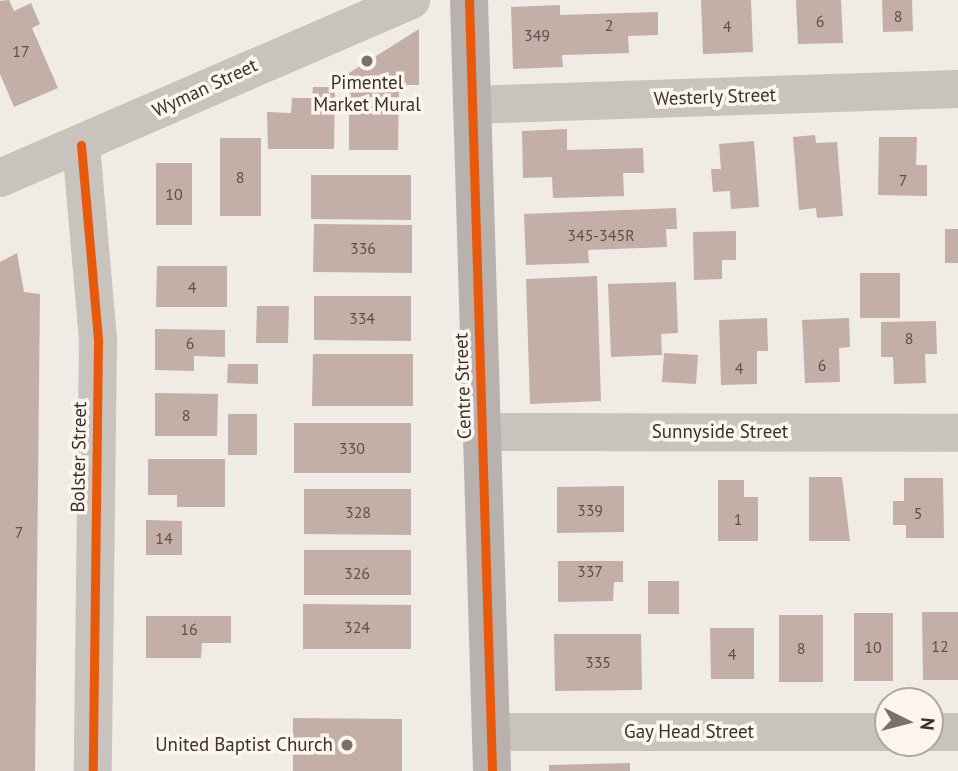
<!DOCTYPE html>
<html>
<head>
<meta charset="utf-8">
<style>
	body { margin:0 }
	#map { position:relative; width:958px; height:771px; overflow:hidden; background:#f0ebe5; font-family:"PT Sans",sans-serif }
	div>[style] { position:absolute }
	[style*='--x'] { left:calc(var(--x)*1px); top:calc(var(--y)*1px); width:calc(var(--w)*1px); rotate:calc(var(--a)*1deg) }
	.building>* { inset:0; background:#c3afa7 }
	.minor>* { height:38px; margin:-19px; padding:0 19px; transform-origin:19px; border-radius:19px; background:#c9c3be }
	.major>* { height:38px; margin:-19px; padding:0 19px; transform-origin:19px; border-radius:19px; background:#b8b1ad }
	.cycleway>* { height:9px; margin:-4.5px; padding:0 4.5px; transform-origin:4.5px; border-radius:4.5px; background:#e8590c }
	.dots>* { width:19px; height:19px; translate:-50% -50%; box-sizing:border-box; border:4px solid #fbf5ee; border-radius:50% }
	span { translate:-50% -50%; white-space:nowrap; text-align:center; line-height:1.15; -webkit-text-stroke:7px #fbf5ee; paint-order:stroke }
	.number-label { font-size:16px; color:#5d504a }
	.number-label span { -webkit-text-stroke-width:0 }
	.poi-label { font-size:19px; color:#3b302b }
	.right { translate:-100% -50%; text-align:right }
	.street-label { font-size:19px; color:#3b302b }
	.north { position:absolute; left:874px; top:687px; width:70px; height:70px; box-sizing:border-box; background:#fbf5ee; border:2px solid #aea6a0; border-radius:50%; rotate:96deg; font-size:19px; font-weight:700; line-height:28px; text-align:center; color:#3b302b }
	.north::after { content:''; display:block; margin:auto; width:24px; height:32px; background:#7a716c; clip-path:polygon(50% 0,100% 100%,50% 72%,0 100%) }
</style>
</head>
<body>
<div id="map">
	<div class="building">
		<i style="clip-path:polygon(9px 0,14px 11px,31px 3px,40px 24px,32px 28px,58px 88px,14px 107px,0 74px,0 1px)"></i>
		<i style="clip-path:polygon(701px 0,751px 0,753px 52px,703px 54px)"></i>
		<i style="clip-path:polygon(796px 0,841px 0,843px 43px,798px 44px)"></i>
		<i style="clip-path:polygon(882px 0,912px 0,913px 31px,883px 32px)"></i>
		<i style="clip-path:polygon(560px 5px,560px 15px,658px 12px,658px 35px,628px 36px,629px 53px,562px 55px,563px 67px,513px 69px,511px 7px)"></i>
		<i style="clip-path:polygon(419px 29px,419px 85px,399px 85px,398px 150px,349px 150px,349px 73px)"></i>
		<i style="clip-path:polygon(313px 87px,335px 87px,334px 149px,268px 149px,267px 112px,291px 113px,292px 98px,312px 98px)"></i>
		<i style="clip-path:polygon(567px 129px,567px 150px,643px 148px,644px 173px,623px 173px,624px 196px,553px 198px,552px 177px,523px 178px,522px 131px)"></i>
		<i style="clip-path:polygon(815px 135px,816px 143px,837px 142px,843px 216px,817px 218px,816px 208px,799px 210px,793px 137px)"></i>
		<i style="clip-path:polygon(879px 137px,917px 137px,916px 165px,927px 165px,927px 196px,878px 195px)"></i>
		<i style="clip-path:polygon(220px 138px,261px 138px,261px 216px,220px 216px)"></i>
		<i style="clip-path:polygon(754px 141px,759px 207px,731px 209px,730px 191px,713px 192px,711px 169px,721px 169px,719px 144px)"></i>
		<i style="clip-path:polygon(156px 163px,192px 163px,192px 225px,156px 225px)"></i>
		<i style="clip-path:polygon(311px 175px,411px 175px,411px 220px,311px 219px)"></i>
		<i style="clip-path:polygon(676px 208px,677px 229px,666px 229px,667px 247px,588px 250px,589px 263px,526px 265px,524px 214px)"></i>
		<i style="clip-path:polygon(314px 224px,412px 225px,412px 273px,313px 272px)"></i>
		<i style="clip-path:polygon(945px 229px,958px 229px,958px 263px,945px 263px)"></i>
		<i style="clip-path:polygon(736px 231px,736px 260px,722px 260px,722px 279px,694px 280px,693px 232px)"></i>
		<i style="clip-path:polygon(17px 253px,24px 292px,40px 294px,35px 771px,0 771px,0 262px)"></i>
		<i style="clip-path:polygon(157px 266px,227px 266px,227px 307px,156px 307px)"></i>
		<i style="clip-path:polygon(860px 273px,900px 273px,900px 318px,860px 318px)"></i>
		<i style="clip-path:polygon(597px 276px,601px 401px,530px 404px,526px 279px)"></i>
		<i style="clip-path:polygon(676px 282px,678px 333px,661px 334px,662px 355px,611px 357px,608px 284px)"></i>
		<i style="clip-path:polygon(314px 296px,411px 296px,411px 341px,314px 340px)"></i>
		<i style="clip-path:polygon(257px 306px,289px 306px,288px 343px,256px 343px)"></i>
		<i style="clip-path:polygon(767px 318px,768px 351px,757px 351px,757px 384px,721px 385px,719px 320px)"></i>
		<i style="clip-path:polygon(849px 318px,850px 347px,839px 348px,840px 382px,805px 383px,802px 320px)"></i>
		<i style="clip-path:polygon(936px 321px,937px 354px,925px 354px,926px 383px,894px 384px,893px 357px,881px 357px,881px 322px)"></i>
		<i style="clip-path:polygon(155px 329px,225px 330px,225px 357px,194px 356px,194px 371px,155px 370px)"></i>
		<i style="clip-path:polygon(664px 353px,698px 355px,696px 384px,662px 382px)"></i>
		<i style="clip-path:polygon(313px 354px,413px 354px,413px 406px,312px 406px)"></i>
		<i style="clip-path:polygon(228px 364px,258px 364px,258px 384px,227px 383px)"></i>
		<i style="clip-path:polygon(155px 393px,218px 394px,217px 436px,155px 436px)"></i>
		<i style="clip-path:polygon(228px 414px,257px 414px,257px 455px,228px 455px)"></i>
		<i style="clip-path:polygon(294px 423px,411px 423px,411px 473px,294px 473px)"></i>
		<i style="clip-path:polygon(148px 459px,225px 459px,225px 507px,177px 507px,177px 495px,148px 495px)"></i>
		<i style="clip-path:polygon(809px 477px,842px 477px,850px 541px,809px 541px)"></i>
		<i style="clip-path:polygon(904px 478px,943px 478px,944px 538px,906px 538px,906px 525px,893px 525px,893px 501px,904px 501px)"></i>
		<i style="clip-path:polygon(718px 480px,744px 480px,744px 497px,758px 497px,758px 541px,718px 541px)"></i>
		<i style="clip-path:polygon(624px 486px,624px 532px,557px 533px,557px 487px)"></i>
		<i style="clip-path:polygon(304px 489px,411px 489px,411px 535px,304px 534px)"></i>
		<i style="clip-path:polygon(146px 520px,182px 521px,182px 555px,146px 555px)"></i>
		<i style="clip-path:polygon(304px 550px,411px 550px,411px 595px,304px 595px)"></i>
		<i style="clip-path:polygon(558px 561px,623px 561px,623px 582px,614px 582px,613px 601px,558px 602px)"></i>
		<i style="clip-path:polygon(648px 581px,679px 581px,679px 614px,648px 614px)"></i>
		<i style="clip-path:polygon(303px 604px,411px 605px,411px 649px,303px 649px)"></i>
		<i style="clip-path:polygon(922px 612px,958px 612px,958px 680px,923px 680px)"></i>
		<i style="clip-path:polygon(854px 613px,893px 613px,893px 681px,854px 681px)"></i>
		<i style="clip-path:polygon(779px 615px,823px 615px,823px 682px,779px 682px)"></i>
		<i style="clip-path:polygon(146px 616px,231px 616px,231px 643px,202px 643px,201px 658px,146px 658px)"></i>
		<i style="clip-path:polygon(710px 628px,754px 628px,754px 679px,711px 679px)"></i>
		<i style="clip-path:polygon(554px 634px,641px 634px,642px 690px,555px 691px)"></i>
		<i style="clip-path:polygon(293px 718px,402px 719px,402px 771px,293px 771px)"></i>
		<i style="clip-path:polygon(630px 763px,630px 771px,549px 771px,549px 765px)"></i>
	</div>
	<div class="minor">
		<i style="--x:472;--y:105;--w:486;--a:-1.9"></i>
		<i style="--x:81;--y:145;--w:197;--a:85"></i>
		<i style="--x:98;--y:341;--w:430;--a:90.7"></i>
		<i style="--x:0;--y:178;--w:448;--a:-23.4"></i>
		<i style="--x:481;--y:432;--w:477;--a:0.1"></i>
		<i style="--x:491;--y:732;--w:397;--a:0"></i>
		<i style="--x:930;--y:732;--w:28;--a:0"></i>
	</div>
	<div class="major">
		<i style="--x:469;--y:0;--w:771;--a:88.29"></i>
	</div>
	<div class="cycleway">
		<i style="--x:469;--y:0;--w:771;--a:88.29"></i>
		<i style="--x:81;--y:145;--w:197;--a:85"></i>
		<i style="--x:98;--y:341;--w:430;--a:90.7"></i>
	</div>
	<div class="dots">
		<i style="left:367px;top:61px;background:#7a716c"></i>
		<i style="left:347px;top:745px;background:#7a716c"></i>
	</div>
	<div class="number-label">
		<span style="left:898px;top:16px">8</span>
		<span style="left:820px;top:21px">6</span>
		<span style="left:609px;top:25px">2</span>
		<span style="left:727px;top:26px">4</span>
		<span style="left:537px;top:35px">349</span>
		<span style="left:21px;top:51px">17</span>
		<span style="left:240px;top:177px">8</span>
		<span style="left:903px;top:180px">7</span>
		<span style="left:174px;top:194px">10</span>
		<span style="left:601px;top:235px">345-345R</span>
		<span style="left:363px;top:248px">336</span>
		<span style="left:192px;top:287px">4</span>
		<span style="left:362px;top:318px">334</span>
		<span style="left:909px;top:338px">8</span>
		<span style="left:190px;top:343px">6</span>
		<span style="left:822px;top:365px">6</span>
		<span style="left:739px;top:368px">4</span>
		<span style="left:186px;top:415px">8</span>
		<span style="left:352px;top:448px">330</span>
		<span style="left:590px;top:510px">339</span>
		<span style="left:358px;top:512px">328</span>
		<span style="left:918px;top:513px">5</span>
		<span style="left:738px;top:519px">1</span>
		<span style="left:19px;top:532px">7</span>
		<span style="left:164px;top:538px">14</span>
		<span style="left:590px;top:571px">337</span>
		<span style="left:357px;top:573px">326</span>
		<span style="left:357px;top:627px">324</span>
		<span style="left:189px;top:629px">16</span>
		<span style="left:940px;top:646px">12</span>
		<span style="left:873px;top:647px">10</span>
		<span style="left:801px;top:648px">8</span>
		<span style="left:732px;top:654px">4</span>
		<span style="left:598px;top:662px">335</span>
	</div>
	<div class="poi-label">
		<span style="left:367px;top:94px">Pimentel<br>Market Mural</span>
		<span class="right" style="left:333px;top:745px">United Baptist Church</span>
	</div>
	<div class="street-label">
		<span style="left:205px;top:88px;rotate:-25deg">Wyman Street</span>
		<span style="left:715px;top:97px;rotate:-2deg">Westerly Street</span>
		<span style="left:463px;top:386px;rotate:-92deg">Centre Street</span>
		<span style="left:720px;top:432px">Sunnyside Street</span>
		<span style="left:79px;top:457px;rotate:-89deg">Bolster Street</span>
		<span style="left:689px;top:732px">Gay Head Street</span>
	</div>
	<div class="north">N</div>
</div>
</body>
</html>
